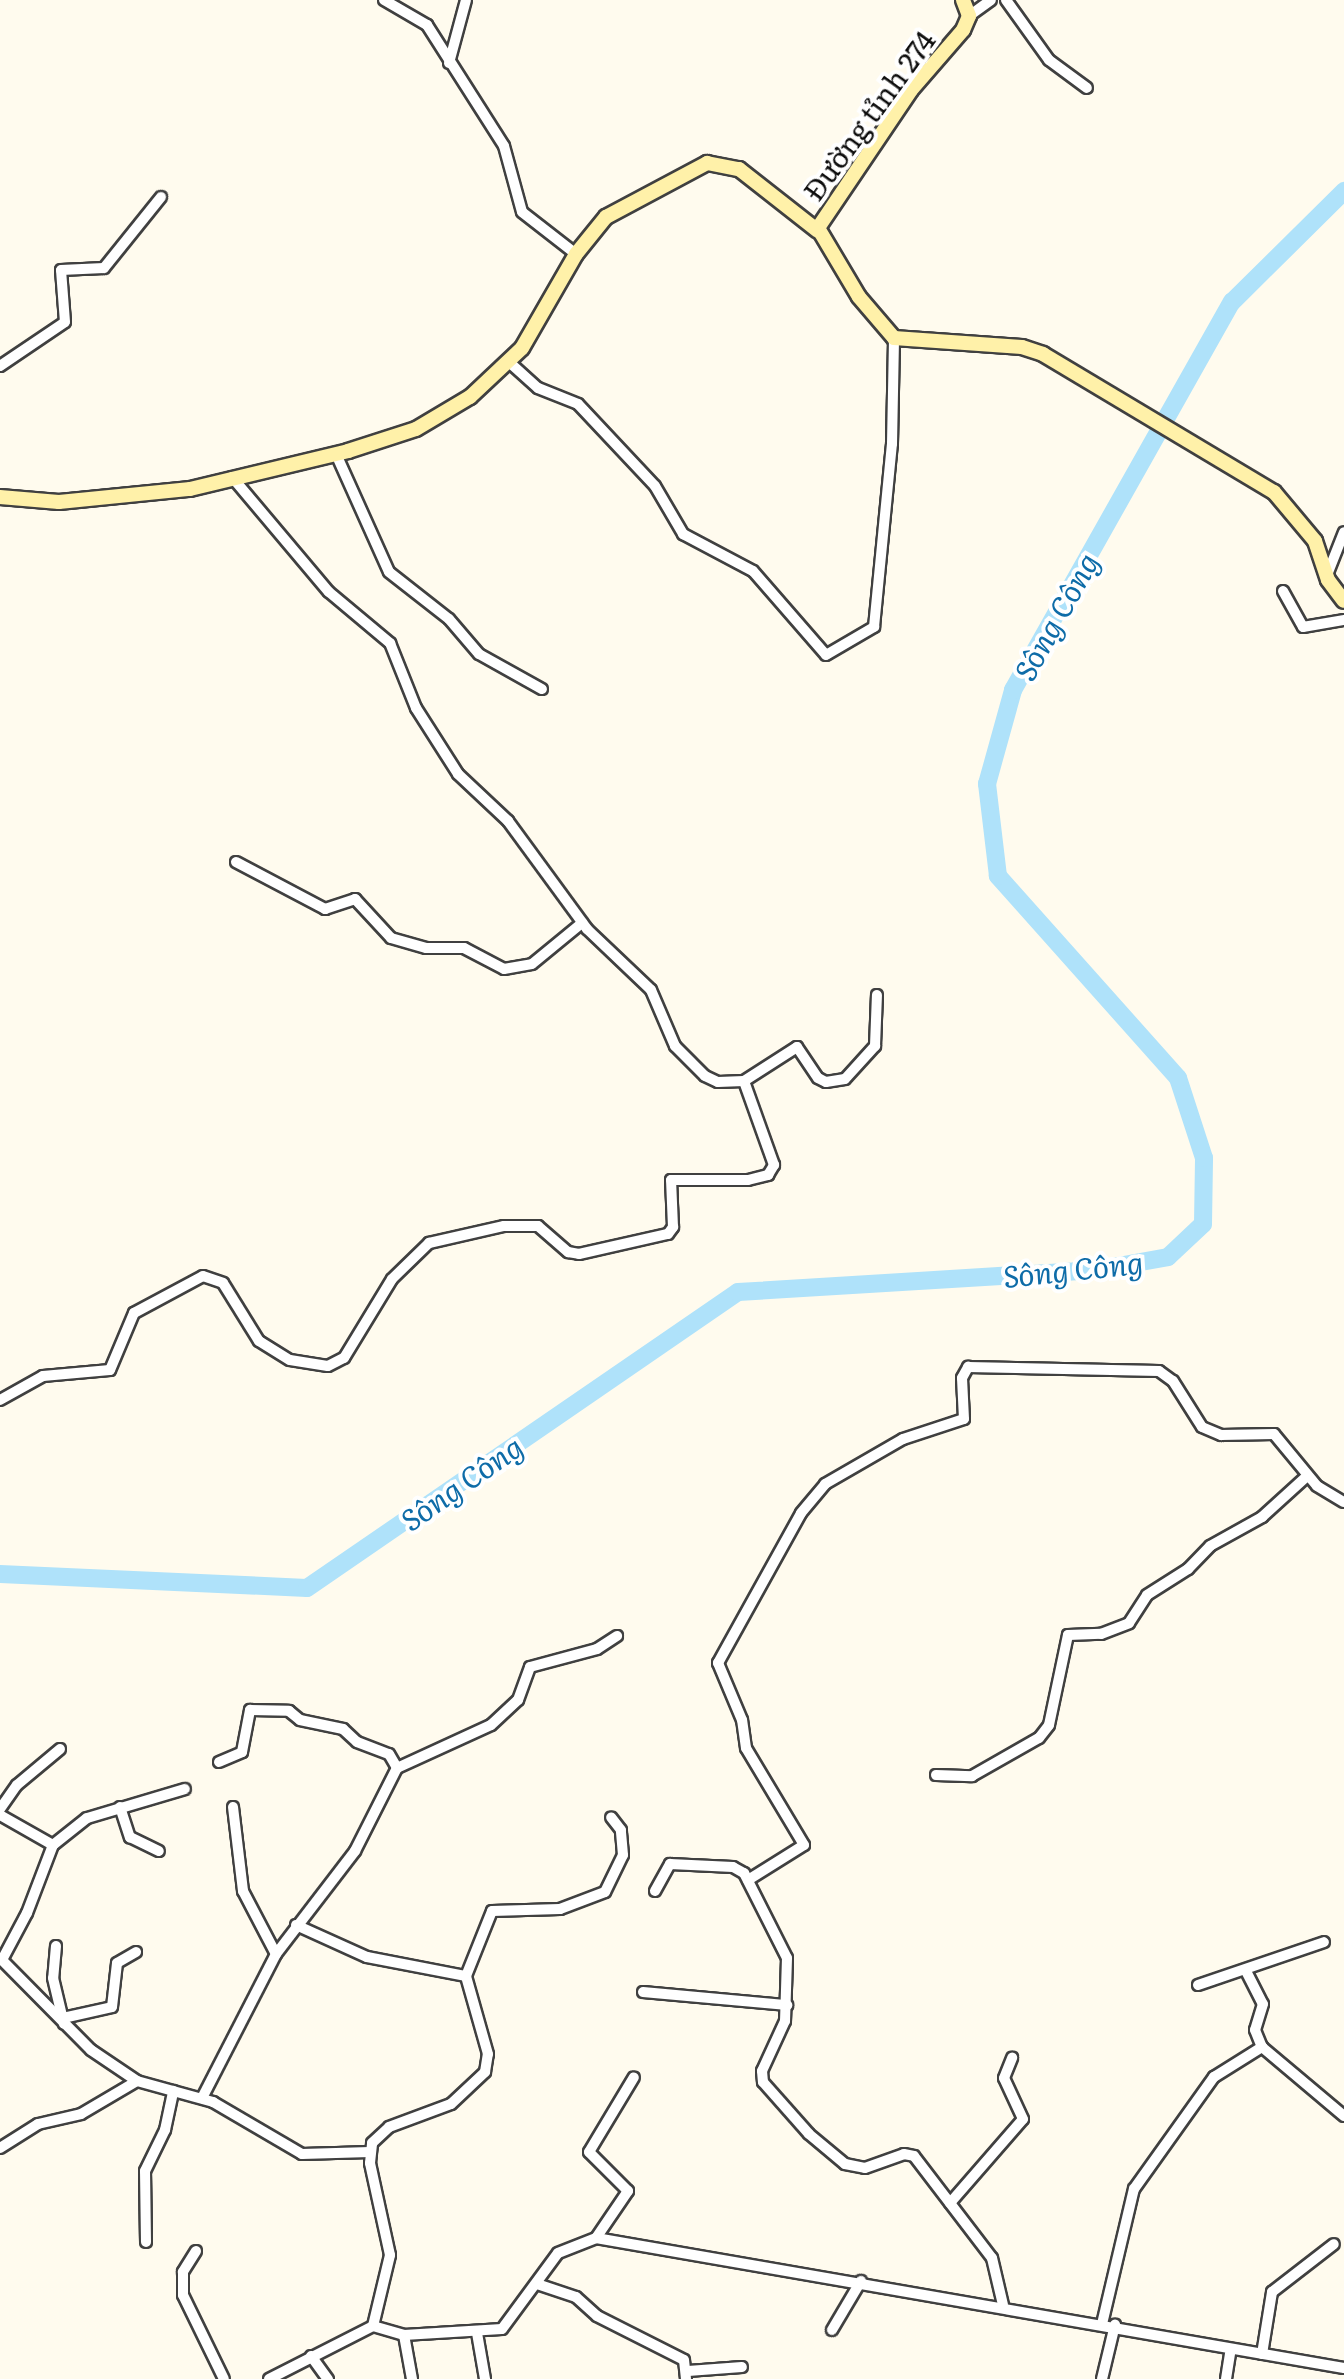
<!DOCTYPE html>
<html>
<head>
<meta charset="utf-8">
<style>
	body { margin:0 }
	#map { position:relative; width:1344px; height:2379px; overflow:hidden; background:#fffbee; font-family:Literata,serif }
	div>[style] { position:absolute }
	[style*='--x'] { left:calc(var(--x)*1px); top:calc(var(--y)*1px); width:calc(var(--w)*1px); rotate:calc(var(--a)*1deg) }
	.river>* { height:18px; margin:-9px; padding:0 9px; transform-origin:9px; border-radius:9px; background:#afe2fa }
	.roads { filter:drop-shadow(2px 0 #404040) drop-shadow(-2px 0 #404040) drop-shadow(0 2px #404040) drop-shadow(0 -2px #404040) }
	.street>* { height:10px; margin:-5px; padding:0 5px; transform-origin:5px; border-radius:5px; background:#fff }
	.secondary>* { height:14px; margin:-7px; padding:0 7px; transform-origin:7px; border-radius:7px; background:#fff1a9 }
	span { translate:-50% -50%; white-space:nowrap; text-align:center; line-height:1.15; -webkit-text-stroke:8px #fff; paint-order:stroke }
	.street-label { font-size:28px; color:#0d0d0d }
	.water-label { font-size:30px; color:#0e6ca8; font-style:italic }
</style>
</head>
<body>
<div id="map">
	<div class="river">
		<i style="--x:0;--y:1574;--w:307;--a:2.6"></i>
		<i style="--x:307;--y:1588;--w:523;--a:-34.48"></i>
		<i style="--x:738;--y:1292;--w:359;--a:-3.5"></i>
		<i style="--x:1096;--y:1270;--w:73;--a:-10.2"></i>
		<i style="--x:1168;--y:1257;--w:48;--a:-43.3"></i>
		<i style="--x:1203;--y:1224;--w:66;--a:-89.1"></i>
		<i style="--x:1204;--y:1158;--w:84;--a:-108"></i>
		<i style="--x:1178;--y:1078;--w:271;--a:-131.7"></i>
		<i style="--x:998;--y:876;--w:93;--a:-96.8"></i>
		<i style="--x:987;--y:784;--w:98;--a:-74.5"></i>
		<i style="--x:1013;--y:690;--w:446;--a:-60.6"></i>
		<i style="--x:1232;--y:302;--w:158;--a:-44.7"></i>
	</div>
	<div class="roads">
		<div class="street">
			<i style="--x:384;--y:0;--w:50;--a:30.2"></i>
			<i style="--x:427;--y:25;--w:143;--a:57.5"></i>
			<i style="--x:504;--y:146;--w:68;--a:74.7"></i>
			<i style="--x:522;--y:212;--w:68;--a:37.9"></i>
			<i style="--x:1006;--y:0;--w:74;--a:54.4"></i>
			<i style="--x:1049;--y:60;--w:47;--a:36.4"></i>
			<i style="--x:969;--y:16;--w:27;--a:-36"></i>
			<i style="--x:449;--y:63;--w:65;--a:-74.9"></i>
			<i style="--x:509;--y:362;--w:39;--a:42"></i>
			<i style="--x:538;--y:388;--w:43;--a:21.8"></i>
			<i style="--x:578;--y:404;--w:112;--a:46.8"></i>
			<i style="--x:655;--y:486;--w:56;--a:59.7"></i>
			<i style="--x:683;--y:534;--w:79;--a:27.9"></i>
			<i style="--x:753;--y:571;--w:111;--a:49"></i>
			<i style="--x:826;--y:655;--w:56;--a:-30.3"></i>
			<i style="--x:874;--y:627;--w:184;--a:-84.4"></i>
			<i style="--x:892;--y:444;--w:106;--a:-88.9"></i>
			<i style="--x:0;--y:366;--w:78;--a:-34.1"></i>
			<i style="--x:65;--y:322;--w:52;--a:-94.4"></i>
			<i style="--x:61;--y:270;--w:43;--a:-2.7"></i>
			<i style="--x:104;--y:268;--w:91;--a:-51.2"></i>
			<i style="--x:336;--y:454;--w:129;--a:65.8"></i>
			<i style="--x:389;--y:572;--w:76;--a:38.1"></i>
			<i style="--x:449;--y:619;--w:46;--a:49.4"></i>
			<i style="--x:479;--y:654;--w:72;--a:29.1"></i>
			<i style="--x:232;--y:477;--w:150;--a:49.9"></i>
			<i style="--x:329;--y:592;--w:80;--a:39.9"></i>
			<i style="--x:390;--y:643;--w:70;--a:68.2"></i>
			<i style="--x:416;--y:708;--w:78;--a:57.5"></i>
			<i style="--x:458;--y:774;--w:69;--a:43.2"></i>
			<i style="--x:508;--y:821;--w:134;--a:53.8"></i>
			<i style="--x:587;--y:929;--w:88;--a:43.6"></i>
			<i style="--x:651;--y:990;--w:61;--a:66.8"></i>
			<i style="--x:675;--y:1046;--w:42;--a:45"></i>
			<i style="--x:705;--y:1076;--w:14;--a:25"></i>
			<i style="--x:718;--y:1082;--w:26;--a:-2"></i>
			<i style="--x:744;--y:1081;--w:63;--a:-32.7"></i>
			<i style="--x:797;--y:1047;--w:37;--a:56"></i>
			<i style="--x:818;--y:1078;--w:9;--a:27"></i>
			<i style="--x:826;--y:1082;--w:19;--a:-9"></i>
			<i style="--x:845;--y:1079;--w:45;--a:-47.7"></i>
			<i style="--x:875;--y:1046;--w:51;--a:-87.8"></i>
			<i style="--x:1327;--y:575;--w:46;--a:-68.4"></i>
			<i style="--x:1283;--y:591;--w:41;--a:60.9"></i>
			<i style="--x:1303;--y:627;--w:42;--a:-9.7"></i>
			<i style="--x:236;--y:862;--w:101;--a:27.8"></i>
			<i style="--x:325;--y:909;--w:32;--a:-18"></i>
			<i style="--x:355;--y:899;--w:53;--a:47.3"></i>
			<i style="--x:391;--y:938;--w:36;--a:16"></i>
			<i style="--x:426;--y:948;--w:38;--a:0"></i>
			<i style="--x:464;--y:948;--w:45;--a:27.7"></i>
			<i style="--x:504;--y:969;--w:28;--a:-10"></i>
			<i style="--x:532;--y:964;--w:65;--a:-39.4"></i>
			<i style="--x:0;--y:1400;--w:49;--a:-29.2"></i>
			<i style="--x:43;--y:1376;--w:67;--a:-5.1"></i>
			<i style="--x:110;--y:1370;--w:62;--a:-67.2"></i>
			<i style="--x:134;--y:1313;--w:78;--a:-28.2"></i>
			<i style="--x:203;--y:1276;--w:21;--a:19"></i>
			<i style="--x:223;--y:1283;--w:68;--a:58.2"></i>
			<i style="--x:259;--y:1341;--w:36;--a:32"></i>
			<i style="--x:290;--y:1360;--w:38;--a:9"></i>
			<i style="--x:328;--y:1366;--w:18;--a:-27"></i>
			<i style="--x:344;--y:1358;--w:92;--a:-58.7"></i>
			<i style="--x:392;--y:1279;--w:52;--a:-44.2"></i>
			<i style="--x:429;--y:1243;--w:77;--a:-12.8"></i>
			<i style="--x:504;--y:1226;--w:34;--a:0"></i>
			<i style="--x:538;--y:1226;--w:40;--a:41"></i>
			<i style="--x:568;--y:1252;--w:11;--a:10"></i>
			<i style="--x:579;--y:1254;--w:91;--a:-12.7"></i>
			<i style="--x:668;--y:1234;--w:9;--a:-54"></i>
			<i style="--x:673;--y:1227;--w:47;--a:-92.4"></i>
			<i style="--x:671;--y:1180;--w:77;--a:0"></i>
			<i style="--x:748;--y:1180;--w:21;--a:-14"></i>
			<i style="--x:768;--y:1175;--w:12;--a:-59"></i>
			<i style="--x:774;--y:1165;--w:89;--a:-109.7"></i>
			<i style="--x:219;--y:1762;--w:25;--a:-23"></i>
			<i style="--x:242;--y:1752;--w:43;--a:-79.2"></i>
			<i style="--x:250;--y:1710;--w:39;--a:1"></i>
			<i style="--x:289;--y:1711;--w:14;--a:39"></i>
			<i style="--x:300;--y:1720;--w:44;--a:11.8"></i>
			<i style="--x:343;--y:1729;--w:19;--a:43"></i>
			<i style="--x:357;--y:1742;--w:34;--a:21"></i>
			<i style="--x:389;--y:1754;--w:16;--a:60"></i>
			<i style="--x:936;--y:1775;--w:36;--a:2"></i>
			<i style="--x:972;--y:1776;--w:77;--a:-29.6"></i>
			<i style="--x:1039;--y:1738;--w:16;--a:-52"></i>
			<i style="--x:1049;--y:1725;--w:92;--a:-78.1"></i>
			<i style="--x:1068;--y:1635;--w:33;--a:-2"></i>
			<i style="--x:1101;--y:1634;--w:30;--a:-21"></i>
			<i style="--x:1129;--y:1623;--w:33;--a:-57"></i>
			<i style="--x:1147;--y:1595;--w:49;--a:-32.4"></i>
			<i style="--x:1188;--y:1569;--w:32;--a:-46"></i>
			<i style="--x:1210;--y:1546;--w:60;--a:-29.1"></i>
			<i style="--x:1262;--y:1517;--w:61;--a:-42.3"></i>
			<i style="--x:120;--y:1807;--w:32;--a:72"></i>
			<i style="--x:130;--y:1837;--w:32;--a:26"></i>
			<i style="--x:233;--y:1807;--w:85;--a:83.2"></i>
			<i style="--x:243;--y:1891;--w:71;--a:62.4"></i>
			<i style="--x:0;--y:1809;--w:29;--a:-55"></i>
			<i style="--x:17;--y:1785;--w:56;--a:-39.9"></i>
			<i style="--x:0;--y:1815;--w:61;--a:29.5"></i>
			<i style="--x:748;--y:1880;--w:66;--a:-32"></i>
			<i style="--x:804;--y:1845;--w:113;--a:-120.9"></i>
			<i style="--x:746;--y:1748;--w:28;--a:-98"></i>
			<i style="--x:742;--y:1720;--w:62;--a:-112.8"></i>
			<i style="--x:718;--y:1663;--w:171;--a:-61"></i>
			<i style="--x:801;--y:1513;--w:38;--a:-50"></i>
			<i style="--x:825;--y:1484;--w:90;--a:-30"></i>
			<i style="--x:903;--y:1439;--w:64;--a:-18.2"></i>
			<i style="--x:964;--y:1419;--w:41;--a:-92.8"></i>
			<i style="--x:962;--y:1378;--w:13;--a:-61"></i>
			<i style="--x:968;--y:1367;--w:191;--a:1.2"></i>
			<i style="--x:1159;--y:1371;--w:17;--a:36"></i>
			<i style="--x:1173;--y:1381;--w:54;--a:57.8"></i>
			<i style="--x:1202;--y:1427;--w:21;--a:23"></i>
			<i style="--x:1221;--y:1435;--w:53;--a:-1.1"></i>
			<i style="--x:1274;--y:1434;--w:67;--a:50.4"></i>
			<i style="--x:1317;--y:1486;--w:31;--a:31"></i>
			<i style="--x:655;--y:1891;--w:31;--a:-61"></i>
			<i style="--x:670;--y:1864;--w:63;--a:2.7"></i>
			<i style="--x:733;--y:1867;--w:13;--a:29"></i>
			<i style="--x:744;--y:1873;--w:95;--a:63.2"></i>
			<i style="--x:787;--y:1958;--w:63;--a:91.8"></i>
			<i style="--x:785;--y:2021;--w:55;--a:114.7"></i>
			<i style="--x:762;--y:2071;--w:11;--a:85"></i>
			<i style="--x:763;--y:2082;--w:69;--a:48.5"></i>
			<i style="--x:809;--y:2134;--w:47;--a:39.8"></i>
			<i style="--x:845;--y:2164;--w:20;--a:11"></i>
			<i style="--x:865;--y:2168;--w:41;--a:-19.7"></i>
			<i style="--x:904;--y:2154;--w:10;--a:11"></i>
			<i style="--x:914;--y:2156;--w:128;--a:52.6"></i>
			<i style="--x:992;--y:2258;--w:48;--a:76.8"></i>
			<i style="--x:296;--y:1925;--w:78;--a:24.3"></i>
			<i style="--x:367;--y:1957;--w:101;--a:10.9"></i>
			<i style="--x:56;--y:1946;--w:32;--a:95"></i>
			<i style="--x:53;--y:1978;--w:47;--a:76.6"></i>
			<i style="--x:0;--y:1958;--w:129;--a:45.3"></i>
			<i style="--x:91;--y:2050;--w:55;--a:34"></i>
			<i style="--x:137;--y:2081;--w:79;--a:15.4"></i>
			<i style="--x:213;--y:2102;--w:103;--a:30.3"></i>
			<i style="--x:302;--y:2154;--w:68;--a:-1.7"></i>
			<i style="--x:2;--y:1960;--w:53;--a:-62"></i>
			<i style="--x:27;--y:1913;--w:73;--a:-69.1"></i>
			<i style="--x:53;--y:1845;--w:43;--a:-38.5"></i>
			<i style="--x:87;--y:1818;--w:102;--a:-16.5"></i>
			<i style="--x:1246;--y:1971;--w:37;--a:63"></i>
			<i style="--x:1263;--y:2004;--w:27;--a:107"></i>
			<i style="--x:1255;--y:2030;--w:18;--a:68"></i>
			<i style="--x:1262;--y:2047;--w:107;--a:40.1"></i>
			<i style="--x:1198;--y:1985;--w:133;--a:-18.8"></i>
			<i style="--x:643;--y:1992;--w:145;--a:5.2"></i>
			<i style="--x:63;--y:2018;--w:50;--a:-12.7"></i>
			<i style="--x:112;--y:2007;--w:44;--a:-83.5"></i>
			<i style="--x:117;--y:1963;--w:22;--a:-30"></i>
			<i style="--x:202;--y:2098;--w:162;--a:-62.8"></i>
			<i style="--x:276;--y:1954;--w:130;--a:-52.5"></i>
			<i style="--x:355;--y:1851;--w:93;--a:-63.2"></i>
			<i style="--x:397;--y:1768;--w:103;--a:-24.6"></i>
			<i style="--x:491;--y:1725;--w:37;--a:-43"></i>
			<i style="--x:518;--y:1700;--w:35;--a:-70"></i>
			<i style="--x:530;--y:1667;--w:69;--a:-15"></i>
			<i style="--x:597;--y:1649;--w:24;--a:-33"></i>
			<i style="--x:0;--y:2148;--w:45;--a:-32.3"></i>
			<i style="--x:38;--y:2124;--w:44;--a:-13.1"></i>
			<i style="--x:81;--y:2114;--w:65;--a:-30.5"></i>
			<i style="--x:950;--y:2203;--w:111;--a:-49"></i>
			<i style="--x:1023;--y:2119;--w:45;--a:-114.9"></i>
			<i style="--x:1004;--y:2078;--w:22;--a:-68"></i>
			<i style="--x:596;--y:2238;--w:57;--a:-55.8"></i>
			<i style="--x:628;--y:2191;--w:55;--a:-135"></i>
			<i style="--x:589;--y:2152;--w:87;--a:-59"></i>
			<i style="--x:146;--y:2242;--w:71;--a:-90.8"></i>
			<i style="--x:145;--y:2171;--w:46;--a:-64"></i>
			<i style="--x:165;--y:2130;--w:40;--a:-78"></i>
			<i style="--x:196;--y:2251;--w:25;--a:122"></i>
			<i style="--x:183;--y:2272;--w:23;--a:90"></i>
			<i style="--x:183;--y:2295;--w:93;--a:64"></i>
			<i style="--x:537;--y:2284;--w:41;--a:18.4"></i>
			<i style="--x:576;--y:2297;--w:28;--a:42"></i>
			<i style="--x:597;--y:2316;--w:97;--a:26.8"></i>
			<i style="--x:684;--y:2360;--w:19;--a:84"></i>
			<i style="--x:1102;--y:2324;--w:139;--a:-76.7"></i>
			<i style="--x:1134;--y:2189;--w:138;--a:-54.5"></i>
			<i style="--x:1214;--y:2077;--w:57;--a:-32"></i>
			<i style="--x:373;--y:2326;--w:73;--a:-76.5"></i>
			<i style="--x:390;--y:2255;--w:94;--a:-102.3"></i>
			<i style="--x:370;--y:2163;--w:20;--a:-84"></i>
			<i style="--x:372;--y:2143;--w:23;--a:-43"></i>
			<i style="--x:389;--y:2127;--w:66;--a:-20.4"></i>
			<i style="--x:451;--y:2104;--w:47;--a:-43.3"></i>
			<i style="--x:485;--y:2072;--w:18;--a:-81"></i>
			<i style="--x:488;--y:2054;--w:81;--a:-105.8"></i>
			<i style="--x:466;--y:1976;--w:70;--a:-68.2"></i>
			<i style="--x:492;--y:1911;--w:68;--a:-1.7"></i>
			<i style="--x:560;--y:1909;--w:48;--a:-20.7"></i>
			<i style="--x:605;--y:1892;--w:41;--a:-64.1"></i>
			<i style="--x:623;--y:1855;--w:25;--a:-95"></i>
			<i style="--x:621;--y:1830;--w:16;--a:-128"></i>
			<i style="--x:832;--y:2330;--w:57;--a:-59.4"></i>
			<i style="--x:477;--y:2333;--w:47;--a:80.1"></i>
			<i style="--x:404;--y:2335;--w:45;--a:79.7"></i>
			<i style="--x:1262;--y:2354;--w:63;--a:-80.8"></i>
			<i style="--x:1272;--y:2292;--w:78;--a:-37.7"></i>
			<i style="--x:311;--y:2356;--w:29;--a:54"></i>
			<i style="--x:688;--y:2371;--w:54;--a:-4.2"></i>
			<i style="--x:269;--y:2379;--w:117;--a:-27"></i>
			<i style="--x:373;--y:2326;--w:32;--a:16"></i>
			<i style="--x:404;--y:2335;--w:98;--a:-3.5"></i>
			<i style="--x:502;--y:2329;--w:94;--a:-53.6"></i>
			<i style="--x:558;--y:2253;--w:41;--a:-21.5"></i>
			<i style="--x:596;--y:2238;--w:759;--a:9.86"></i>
			<i style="--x:1102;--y:2379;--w:56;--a:-76.5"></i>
			<i style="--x:1226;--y:2379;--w:30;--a:-81"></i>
		</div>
		<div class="secondary">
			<i style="--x:963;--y:0;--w:17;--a:69"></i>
			<i style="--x:969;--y:16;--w:15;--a:113"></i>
			<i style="--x:963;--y:30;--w:79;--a:130.9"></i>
			<i style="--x:911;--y:90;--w:166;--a:124"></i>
			<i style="--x:818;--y:228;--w:80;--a:59.3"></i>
			<i style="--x:859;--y:297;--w:54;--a:49.5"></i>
			<i style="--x:894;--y:338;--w:128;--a:4"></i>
			<i style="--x:1022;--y:347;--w:22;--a:18"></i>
			<i style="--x:1043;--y:354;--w:269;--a:30.9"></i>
			<i style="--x:1274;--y:492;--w:64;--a:50.1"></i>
			<i style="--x:1315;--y:541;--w:41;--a:71.6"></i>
			<i style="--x:1328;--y:580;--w:26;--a:53"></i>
			<i style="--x:0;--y:497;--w:59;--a:4.8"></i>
			<i style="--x:59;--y:502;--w:132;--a:-5.7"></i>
			<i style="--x:190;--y:489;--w:163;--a:-13.5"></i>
			<i style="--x:348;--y:451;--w:71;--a:-17.9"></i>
			<i style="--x:416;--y:429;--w:63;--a:-30.7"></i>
			<i style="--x:470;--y:397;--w:71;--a:-43.3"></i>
			<i style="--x:522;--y:348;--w:108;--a:-60.1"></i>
			<i style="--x:576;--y:254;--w:48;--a:-51"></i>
			<i style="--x:606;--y:217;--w:115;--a:-28.1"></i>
			<i style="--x:707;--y:163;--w:33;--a:11"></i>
			<i style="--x:739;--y:169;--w:100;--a:38.1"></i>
		</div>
	</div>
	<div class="street-label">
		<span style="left:868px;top:115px;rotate:-54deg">Đường tỉnh 274</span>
	</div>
	<div class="water-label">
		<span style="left:1055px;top:616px;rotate:-61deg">Sông Công</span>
		<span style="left:1073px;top:1268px;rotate:-6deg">Sông Công</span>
		<span style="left:461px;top:1482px;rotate:-35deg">Sông Công</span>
	</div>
</div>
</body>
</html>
